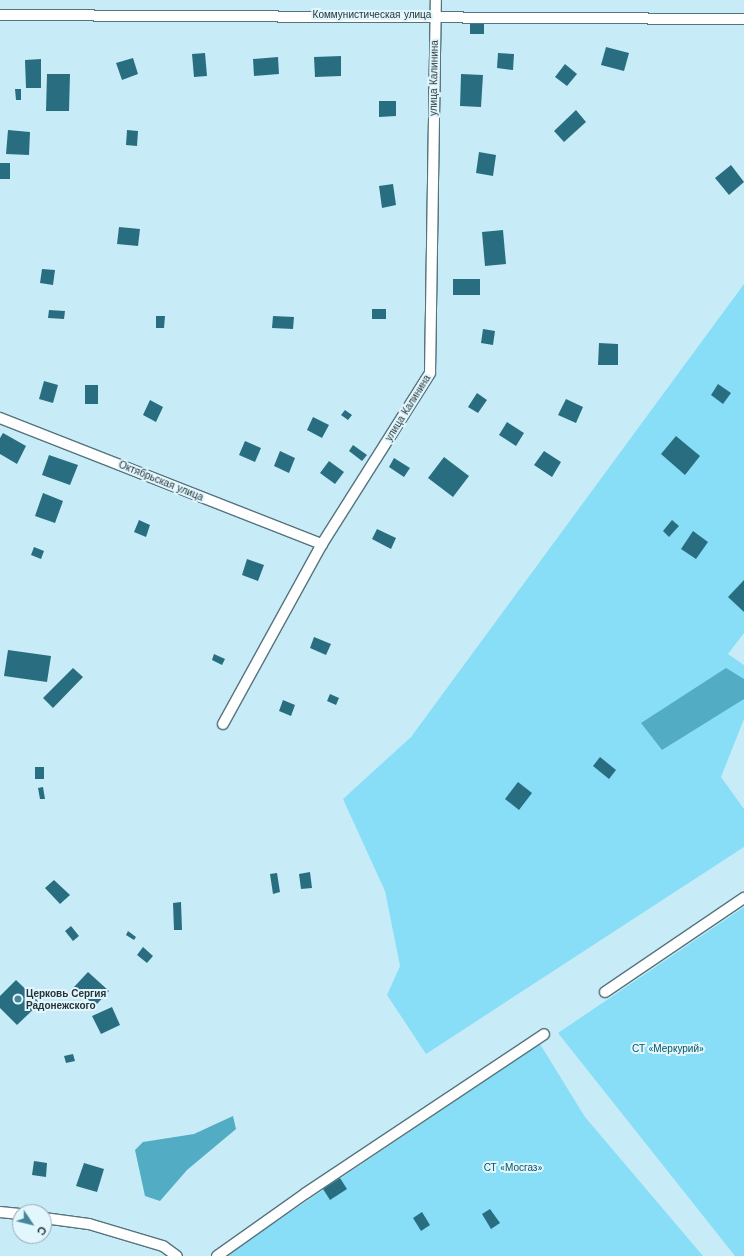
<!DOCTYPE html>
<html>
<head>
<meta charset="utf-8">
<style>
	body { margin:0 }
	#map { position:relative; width:744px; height:1256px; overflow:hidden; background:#c8ecf7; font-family:"Work Sans",sans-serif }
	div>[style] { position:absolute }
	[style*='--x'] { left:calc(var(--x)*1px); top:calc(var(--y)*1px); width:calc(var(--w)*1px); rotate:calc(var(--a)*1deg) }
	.green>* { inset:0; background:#88def7 }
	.water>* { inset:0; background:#52acc4 }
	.building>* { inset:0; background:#296e80 }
	.roads { filter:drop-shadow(1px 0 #54747e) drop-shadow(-1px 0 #54747e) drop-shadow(0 1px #54747e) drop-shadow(0 -1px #54747e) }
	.street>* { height:10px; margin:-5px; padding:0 5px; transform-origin:5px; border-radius:5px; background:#fff }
	.dots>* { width:11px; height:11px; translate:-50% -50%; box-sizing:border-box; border:2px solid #e1f6fd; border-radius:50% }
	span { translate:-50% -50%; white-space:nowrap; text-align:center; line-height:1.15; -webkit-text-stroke:4px #e1f6fd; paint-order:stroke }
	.street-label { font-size:10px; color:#263438 }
	.poi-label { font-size:10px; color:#263438; font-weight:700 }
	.left { translate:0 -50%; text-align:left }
	.park-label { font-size:10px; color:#045566 }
	.north { position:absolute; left:12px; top:1204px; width:40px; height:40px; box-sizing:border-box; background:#e1f6fd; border:1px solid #96a8ae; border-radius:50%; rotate:125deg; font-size:11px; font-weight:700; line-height:16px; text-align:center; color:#263438 }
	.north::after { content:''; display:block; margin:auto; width:14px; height:18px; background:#458799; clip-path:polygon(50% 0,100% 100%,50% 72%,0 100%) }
</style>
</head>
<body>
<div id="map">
	<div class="green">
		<i style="clip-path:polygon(744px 284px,744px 633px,728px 654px,744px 665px,744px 719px,721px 777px,744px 809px,744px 847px,426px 1054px,387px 995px,400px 966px,385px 891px,343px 799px,411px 737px)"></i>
		<i style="clip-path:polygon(744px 907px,744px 1256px,735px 1256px,558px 1033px)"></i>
		<i style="clip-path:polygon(540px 1044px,585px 1117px,703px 1256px,225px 1256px)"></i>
	</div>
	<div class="water">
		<i style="clip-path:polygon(726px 668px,744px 679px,744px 699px,662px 750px,641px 723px)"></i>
		<i style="clip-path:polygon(233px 1116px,236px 1129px,187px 1170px,160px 1201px,145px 1196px,135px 1150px,143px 1142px,194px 1134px)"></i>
	</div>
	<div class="building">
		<i style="clip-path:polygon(470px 22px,484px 22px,484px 34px,470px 34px)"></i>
		<i style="clip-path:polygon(606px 47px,629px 53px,624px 71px,601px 65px)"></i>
		<i style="clip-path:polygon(205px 53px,207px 76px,194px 77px,192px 54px)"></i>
		<i style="clip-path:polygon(498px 53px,514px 54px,513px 70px,497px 68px)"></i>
		<i style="clip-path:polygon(341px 56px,341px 76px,315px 77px,314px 57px)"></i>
		<i style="clip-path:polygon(278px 57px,279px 74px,254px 76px,253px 59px)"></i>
		<i style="clip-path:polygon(133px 58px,138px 74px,122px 80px,116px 63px)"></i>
		<i style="clip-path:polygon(41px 59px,41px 88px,26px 88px,25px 60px)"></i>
		<i style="clip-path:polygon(565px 64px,577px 74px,567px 86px,555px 77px)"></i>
		<i style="clip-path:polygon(47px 74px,70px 74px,69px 111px,46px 111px)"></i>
		<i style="clip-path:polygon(461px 74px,483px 75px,481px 107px,460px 106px)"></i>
		<i style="clip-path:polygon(15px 89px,21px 89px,21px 100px,16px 100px)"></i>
		<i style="clip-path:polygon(379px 101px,396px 101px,396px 116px,379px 117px)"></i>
		<i style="clip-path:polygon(576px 110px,586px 122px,564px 142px,554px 131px)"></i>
		<i style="clip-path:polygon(8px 130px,30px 132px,29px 155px,6px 154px)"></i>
		<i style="clip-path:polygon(127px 130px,138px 131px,137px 146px,126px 145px)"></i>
		<i style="clip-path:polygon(479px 152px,496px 155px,493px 176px,476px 173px)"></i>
		<i style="clip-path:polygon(0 163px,10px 163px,10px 179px,0 179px)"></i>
		<i style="clip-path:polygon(731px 165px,744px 182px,729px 195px,715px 178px)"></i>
		<i style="clip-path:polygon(393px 184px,396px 205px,382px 208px,379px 186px)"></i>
		<i style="clip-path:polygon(119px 227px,140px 229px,138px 246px,117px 244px)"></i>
		<i style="clip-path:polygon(503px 230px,506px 264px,485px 266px,482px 232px)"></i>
		<i style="clip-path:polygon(42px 269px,55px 270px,53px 285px,40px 283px)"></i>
		<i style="clip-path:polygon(453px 279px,480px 279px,480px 295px,453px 295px)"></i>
		<i style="clip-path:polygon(372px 309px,386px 309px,386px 319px,372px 319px)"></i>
		<i style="clip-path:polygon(49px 310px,65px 311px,64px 319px,48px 318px)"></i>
		<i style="clip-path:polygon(156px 316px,165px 316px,164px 328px,156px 328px)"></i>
		<i style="clip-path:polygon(273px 316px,294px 317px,293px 329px,272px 328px)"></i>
		<i style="clip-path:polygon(483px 329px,495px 331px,493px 345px,481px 343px)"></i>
		<i style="clip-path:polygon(599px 343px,618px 344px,618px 365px,598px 365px)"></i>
		<i style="clip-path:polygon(44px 381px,58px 385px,53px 403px,39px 399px)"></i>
		<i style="clip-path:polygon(718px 384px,731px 393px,723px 404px,711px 395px)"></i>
		<i style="clip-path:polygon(85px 385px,98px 385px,98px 404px,85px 404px)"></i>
		<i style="clip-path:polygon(477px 393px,487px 400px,478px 413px,468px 407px)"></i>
		<i style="clip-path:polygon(566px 399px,583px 407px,576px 423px,558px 415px)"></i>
		<i style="clip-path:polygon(150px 400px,163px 407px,156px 422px,143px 415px)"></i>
		<i style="clip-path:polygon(345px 410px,352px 415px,348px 420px,341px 415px)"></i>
		<i style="clip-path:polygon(313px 417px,329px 425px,322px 438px,307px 430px)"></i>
		<i style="clip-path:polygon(507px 422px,524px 433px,516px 446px,499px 435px)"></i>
		<i style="clip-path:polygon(3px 433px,26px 446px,17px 464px,0 454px,0 438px)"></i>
		<i style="clip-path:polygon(676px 436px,700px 456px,685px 475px,661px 454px)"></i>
		<i style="clip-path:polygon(245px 441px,261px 448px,255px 462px,239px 455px)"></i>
		<i style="clip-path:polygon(353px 445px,367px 455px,362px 461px,349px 451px)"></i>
		<i style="clip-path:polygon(280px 451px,295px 458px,289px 473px,274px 466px)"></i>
		<i style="clip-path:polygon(544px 451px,561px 462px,552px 477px,534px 465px)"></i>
		<i style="clip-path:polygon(49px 455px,78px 465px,70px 485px,42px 475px)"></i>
		<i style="clip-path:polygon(444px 457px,469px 476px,453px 497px,428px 478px)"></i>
		<i style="clip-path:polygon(394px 458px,410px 468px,404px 477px,389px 467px)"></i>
		<i style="clip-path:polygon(329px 461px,344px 472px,335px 484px,320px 473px)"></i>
		<i style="clip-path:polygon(43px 493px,63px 501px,55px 523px,35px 516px)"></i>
		<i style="clip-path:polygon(139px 520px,150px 525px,146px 537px,134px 532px)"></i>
		<i style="clip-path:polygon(672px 520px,679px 526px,669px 537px,663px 531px)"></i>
		<i style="clip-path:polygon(377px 529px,396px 538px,391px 549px,372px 539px)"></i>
		<i style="clip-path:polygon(693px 531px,708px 542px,696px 559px,681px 549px)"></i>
		<i style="clip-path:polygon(34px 547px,44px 551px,41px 559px,31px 555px)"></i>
		<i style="clip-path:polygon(247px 559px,264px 565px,258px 581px,242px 575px)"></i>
		<i style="clip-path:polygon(744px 580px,744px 612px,728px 597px)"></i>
		<i style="clip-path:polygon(314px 637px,331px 644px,326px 655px,310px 648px)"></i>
		<i style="clip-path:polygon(8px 650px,51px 656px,47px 682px,4px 676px)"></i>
		<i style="clip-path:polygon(214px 654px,225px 659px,222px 665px,212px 660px)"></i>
		<i style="clip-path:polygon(73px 668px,83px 677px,53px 708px,43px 698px)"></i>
		<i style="clip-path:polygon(330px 694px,339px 698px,336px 705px,327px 701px)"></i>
		<i style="clip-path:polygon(283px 700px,295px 705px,291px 716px,279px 711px)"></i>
		<i style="clip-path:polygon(600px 757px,616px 770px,609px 779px,593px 766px)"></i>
		<i style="clip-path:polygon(35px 767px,44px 767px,44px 779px,35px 779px)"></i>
		<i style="clip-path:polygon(518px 782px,532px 793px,519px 810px,505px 799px)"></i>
		<i style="clip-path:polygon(43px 787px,45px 799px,40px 799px,38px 788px)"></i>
		<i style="clip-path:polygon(310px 872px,312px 888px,301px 889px,299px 874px)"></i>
		<i style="clip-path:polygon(277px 873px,280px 892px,273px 894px,270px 874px)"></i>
		<i style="clip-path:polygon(54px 880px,70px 895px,60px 904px,45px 888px)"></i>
		<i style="clip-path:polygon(181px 902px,182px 930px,174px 930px,173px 903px)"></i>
		<i style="clip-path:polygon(71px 926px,79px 936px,73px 941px,65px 931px)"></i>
		<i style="clip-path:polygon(128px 931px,136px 937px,134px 940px,126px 935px)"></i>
		<i style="clip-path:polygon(143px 947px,153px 956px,147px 963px,137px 955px)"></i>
		<i style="clip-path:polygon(88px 972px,109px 991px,95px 1006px,74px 987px)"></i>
		<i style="clip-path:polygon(16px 980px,40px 1003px,17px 1025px,0 1008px,0 996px)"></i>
		<i style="clip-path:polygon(112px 1007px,120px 1025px,101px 1034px,92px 1016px)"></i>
		<i style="clip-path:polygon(73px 1054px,75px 1061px,66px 1063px,64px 1056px)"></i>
		<i style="clip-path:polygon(34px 1161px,47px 1163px,46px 1177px,32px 1175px)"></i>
		<i style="clip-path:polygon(84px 1163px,104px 1169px,97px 1192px,76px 1186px)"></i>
		<i style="clip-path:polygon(340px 1178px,347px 1189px,330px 1200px,323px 1189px)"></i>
		<i style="clip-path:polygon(490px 1209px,500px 1223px,491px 1229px,482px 1214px)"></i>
		<i style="clip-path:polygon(422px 1212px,430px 1225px,421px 1231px,413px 1218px)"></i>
	</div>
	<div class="roads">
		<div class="street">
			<i style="--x:0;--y:15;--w:744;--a:0.31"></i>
			<i style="--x:0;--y:418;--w:346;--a:21.4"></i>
			<i style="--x:223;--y:724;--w:205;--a:-61.2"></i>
			<i style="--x:322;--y:544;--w:202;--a:-57.7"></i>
			<i style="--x:430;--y:373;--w:373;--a:-89.1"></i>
			<i style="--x:605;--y:992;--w:168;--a:-34.1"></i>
			<i style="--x:0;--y:1212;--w:20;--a:6"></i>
			<i style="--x:44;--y:1218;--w:45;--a:7.6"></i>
			<i style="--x:89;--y:1224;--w:77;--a:16.6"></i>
			<i style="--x:163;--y:1246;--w:17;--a:36"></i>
			<i style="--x:217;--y:1256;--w:109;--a:-35.3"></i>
			<i style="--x:306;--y:1193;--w:286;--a:-33.7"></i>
		</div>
	</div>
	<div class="dots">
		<i style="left:18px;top:999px;background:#458799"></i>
	</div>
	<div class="street-label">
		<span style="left:372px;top:15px">Коммунистическая улица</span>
		<span style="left:434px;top:78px;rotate:-89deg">улица Калинина</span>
		<span style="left:408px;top:408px;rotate:-58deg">улица Калинина</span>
		<span style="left:161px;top:481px;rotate:22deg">Октябрьская улица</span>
	</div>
	<div class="poi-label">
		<span class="left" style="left:26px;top:999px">Церковь Сергия<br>Радонежского</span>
	</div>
	<div class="park-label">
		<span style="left:668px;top:1049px">СТ «Меркурий»</span>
		<span style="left:513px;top:1168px">СТ «Мосгаз»</span>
	</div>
	<div class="north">С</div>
</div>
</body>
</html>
